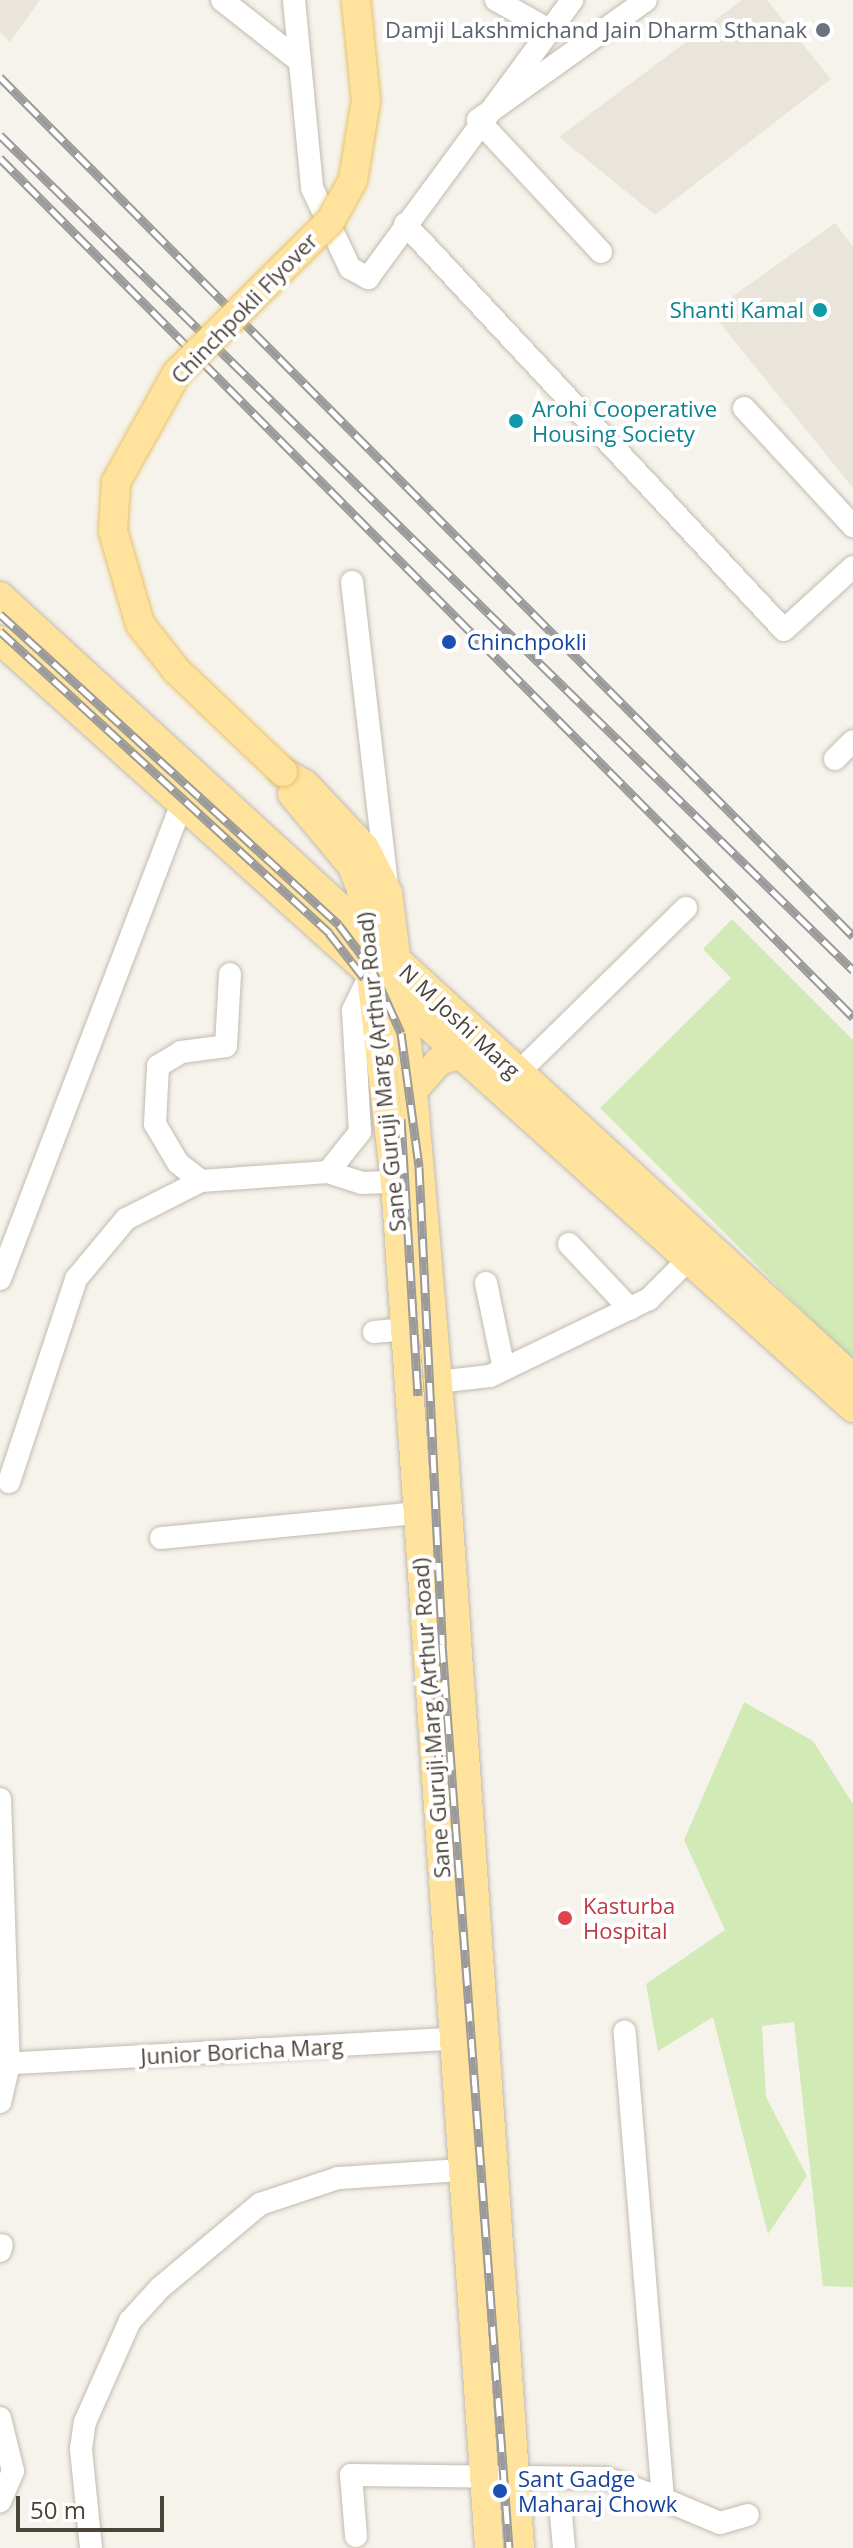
<!DOCTYPE html>
<style>
body{margin:0}
#map{position:relative;width:853px;height:2548px;overflow:hidden;background:#f6f3ec;font-family:"Open Sans",sans-serif}
div>[style]{position:absolute}
[style*='--x']{left:calc(var(--x)*1px);top:calc(var(--y)*1px);width:calc(var(--w)*1px);rotate:calc(var(--a)*1deg)}
.residential>*{inset:0;background:#eae5da}
.green>*{inset:0;background:#d2eab5}
.roads{filter:drop-shadow(0 0 2px #c2bbae) drop-shadow(0 0 2px #c2bbae)}
.minor>*{height:22px;margin:-11px;padding:0 11px;transform-origin:11px;border-radius:11px;background:#fff}
.major>*{height:28px;margin:-14px;padding:0 14px;transform-origin:14px;border-radius:14px;background:#ffe39c}
.rail>*{height:9px;margin-top:-4.5px;transform-origin:0;background:repeating-linear-gradient(90deg,#fff 0 18px,#9a9a9a 0 36px);box-sizing:border-box;border-block:2px solid #9a9a9a}
.bridges{filter:drop-shadow(0 0 2px #e6c16a) drop-shadow(0 0 2px #e6c16a)}
.major-bridge>*{height:28px;margin:-14px;padding:0 14px;transform-origin:14px;border-radius:14px;background:#ffe39c}
.dots>*{width:22px;height:22px;translate:-50% -50%;box-sizing:border-box;border:4px solid #fff;border-radius:50%}
span{translate:-50% -50%;white-space:nowrap;text-align:center;line-height:1.15;-webkit-text-stroke:8px #fff;paint-order:stroke}
.worship-label{font-size:22px;color:#5b616d}
.right{translate:-100% -50%;text-align:right}
.street-label{font-size:22px;color:#4b4439}
.culture-label{font-size:22px;color:#0d838f}
.left{translate:0 -50%;text-align:left}
.transit-label{font-size:22px;color:#164399}
.health-label{font-size:22px;color:#be3a42}
.scale{position:absolute;left:16px;top:2496px;width:148px;height:36px;box-sizing:border-box;border:4px solid #4b4439;border-top:0;padding-left:10px;font-size:24px;line-height:28px;white-space:nowrap;color:#4b4439;-webkit-text-stroke:6px #fff;paint-order:stroke}
</style>
<div id="map">
<div class="residential">
<div style="clip-path:polygon(0 0,40px 0,10px 42px,0 32px)"></div>
<div style="clip-path:polygon(742px 0,767px 0,831px 79px,655px 215px,559px 137px)"></div>
<div style="clip-path:polygon(835px 223px,853px 247px,853px 488px,711px 312px)"></div>
</div>
<div class="green">
<div style="clip-path:polygon(732px 919px,853px 1040px,853px 1361px,600px 1108px,731px 978px,703px 949px)"></div>
<div style="clip-path:polygon(744px 1702px,813px 1741px,853px 1804px,853px 2287px,823px 2286px,794px 2022px,762px 2026px,766px 2097px,807px 2176px,768px 2234px,713px 2017px,658px 2051px,646px 1984px,725px 1930px,684px 1840px)"></div>
</div>
<div class="roads">
<div class="minor">
<div style="--x:222;--y:0;--w:95;--a:38.2"></div>
<div style="--x:294;--y:0;--w:189;--a:84.5"></div>
<div style="--x:312;--y:188;--w:89;--a:64.6"></div>
<div style="--x:350;--y:268;--w:21;--a:29"></div>
<div style="--x:368;--y:278;--w:345;--a:-53.7"></div>
<div style="--x:496;--y:0;--w:61;--a:29.5"></div>
<div style="--x:405;--y:224;--w:555;--a:46.97"></div>
<div style="--x:784;--y:630;--w:93;--a:-42.4"></div>
<div style="--x:601;--y:252;--w:180;--a:-133"></div>
<div style="--x:478;--y:120;--w:206;--a:-35.5"></div>
<div style="--x:744;--y:408;--w:161;--a:47.3"></div>
<div style="--x:352;--y:582;--w:303;--a:83.4"></div>
<div style="--x:835;--y:759;--w:25;--a:-45"></div>
<div style="--x:517;--y:1074;--w:237;--a:-44.5"></div>
<div style="--x:328;--y:1172;--w:51;--a:-51.3"></div>
<div style="--x:360;--y:1132;--w:122;--a:-93.3"></div>
<div style="--x:353;--y:1010;--w:32;--a:-64"></div>
<div style="--x:201;--y:1181;--w:29;--a:-142"></div>
<div style="--x:178;--y:1163;--w:45;--a:-120.5"></div>
<div style="--x:155;--y:1124;--w:58;--a:-87"></div>
<div style="--x:158;--y:1066;--w:27;--a:-31"></div>
<div style="--x:181;--y:1052;--w:45;--a:-7.6"></div>
<div style="--x:226;--y:1046;--w:72;--a:-86.8"></div>
<div style="--x:569;--y:1244;--w:89;--a:46.8"></div>
<div style="--x:0;--y:1279;--w:537;--a:-69.07"></div>
<div style="--x:486;--y:1283;--w:88;--a:78.2"></div>
<div style="--x:374;--y:1332;--w:45;--a:-5.1"></div>
<div style="--x:437;--y:1382;--w:53;--a:-6.5"></div>
<div style="--x:490;--y:1376;--w:177;--a:-25.8"></div>
<div style="--x:649;--y:1299;--w:72;--a:-45"></div>
<div style="--x:9;--y:1482;--w:214;--a:-71.7"></div>
<div style="--x:76;--y:1279;--w:78;--a:-50.2"></div>
<div style="--x:126;--y:1219;--w:84;--a:-26.9"></div>
<div style="--x:201;--y:1181;--w:127;--a:-4.1"></div>
<div style="--x:328;--y:1172;--w:35;--a:18"></div>
<div style="--x:361;--y:1183;--w:34;--a:-2"></div>
<div style="--x:161;--y:1538;--w:257;--a:-5.6"></div>
<div style="--x:0;--y:1799;--w:265;--a:88.1"></div>
<div style="--x:9;--y:2064;--w:39;--a:103"></div>
<div style="--x:0;--y:2064;--w:486;--a:-3.2"></div>
<div style="--x:0;--y:2251;--w:6;--a:-72"></div>
<div style="--x:0;--y:2418;--w:55;--a:76.2"></div>
<div style="--x:13;--y:2471;--w:33;--a:113"></div>
<div style="--x:663;--y:2499;--w:62;--a:22.8"></div>
<div style="--x:720;--y:2523;--w:29;--a:-16"></div>
<div style="--x:561;--y:2514;--w:34;--a:85"></div>
<div style="--x:356;--y:2536;--w:61;--a:-94.7"></div>
<div style="--x:351;--y:2475;--w:255;--a:0.7"></div>
<div style="--x:606;--y:2478;--w:61;--a:20.2"></div>
<div style="--x:663;--y:2499;--w:469;--a:-94.7"></div>
<div style="--x:91;--y:2548;--w:100;--a:-95.8"></div>
<div style="--x:81;--y:2449;--w:27;--a:-82"></div>
<div style="--x:85;--y:2422;--w:111;--a:-66"></div>
<div style="--x:130;--y:2321;--w:45;--a:-47.7"></div>
<div style="--x:160;--y:2288;--w:131;--a:-40"></div>
<div style="--x:260;--y:2204;--w:82;--a:-18.4"></div>
<div style="--x:338;--y:2178;--w:124;--a:-3.7"></div>
</div>
<div class="major">
<div style="--x:0;--y:596;--w:1157;--a:42.51"></div>
<div style="--x:0;--y:640;--w:1148;--a:42"></div>
<div style="--x:283;--y:772;--w:25;--a:29"></div>
<div style="--x:305;--y:784;--w:88;--a:46.8"></div>
<div style="--x:365;--y:848;--w:51;--a:62.9"></div>
<div style="--x:388;--y:893;--w:200;--a:82.8"></div>
<div style="--x:413;--y:1091;--w:377;--a:85.1"></div>
<div style="--x:445;--y:1467;--w:1084;--a:86.03"></div>
<div style="--x:292;--y:794;--w:94;--a:50.2"></div>
<div style="--x:352;--y:866;--w:25;--a:69"></div>
<div style="--x:361;--y:889;--w:295;--a:83.4"></div>
<div style="--x:395;--y:1182;--w:1369;--a:86.06"></div>
<div style="--x:413;--y:1091;--w:40;--a:-49"></div>
<div style="--x:439;--y:1061;--w:37;--a:-17"></div>
</div>
</div>
<div class="rail">
<div style="--x:0;--y:77;--w:1211;--a:45.2"></div>
<div style="--x:0;--y:135;--w:1194;--a:44.39"></div>
<div style="--x:0;--y:158;--w:1211;--a:45.2"></div>
<div style="--x:0;--y:614;--w:460;--a:42.5"></div>
<div style="--x:339;--y:925;--w:55;--a:53.1"></div>
<div style="--x:372;--y:969;--w:70;--a:65.6"></div>
<div style="--x:401;--y:1033;--w:135;--a:82.3"></div>
<div style="--x:419;--y:1167;--w:478;--a:87.2"></div>
<div style="--x:442;--y:1644;--w:906;--a:85.76"></div>
<div style="--x:0;--y:631;--w:447;--a:42.5"></div>
<div style="--x:329;--y:933;--w:57;--a:52.1"></div>
<div style="--x:401;--y:1119;--w:277;--a:86.5"></div>
<div style="--x:433;--y:1670;--w:124;--a:86.3"></div>
</div>
<div class="bridges">
<div class="major-bridge">
<div style="--x:283;--y:772;--w:148;--a:-136.4"></div>
<div style="--x:176;--y:670;--w:58;--a:-128"></div>
<div style="--x:140;--y:624;--w:97;--a:-106.2"></div>
<div style="--x:113;--y:531;--w:49;--a:-86.5"></div>
<div style="--x:116;--y:482;--w:125;--a:-60.8"></div>
<div style="--x:177;--y:373;--w:217;--a:-44.8"></div>
<div style="--x:331;--y:220;--w:46;--a:-61.2"></div>
<div style="--x:353;--y:180;--w:80;--a:-80.7"></div>
<div style="--x:366;--y:101;--w:101;--a:-95.7"></div>
</div>
</div>
<div class="dots">
<div style="left:823px;top:30px;background:#6b7280"></div>
<div style="left:820px;top:310px;background:#0f9aa8"></div>
<div style="left:516px;top:421px;background:#0f9aa8"></div>
<div style="left:449px;top:642px;background:#1a4fb4"></div>
<div style="left:565px;top:1918px;background:#e0444e"></div>
<div style="left:500px;top:2491px;background:#1a4fb4"></div>
</div>
<div class="worship-label">
<span class="right" style="left:807px;top:30px">Damji Lakshmichand Jain Dharm Sthanak</span>
</div>
<div class="street-label">
<span style="left:244px;top:308px;rotate:-46deg">Chinchpokli Flyover</span>
<span style="left:460px;top:1021px;rotate:43deg">N M Joshi Marg</span>
<span style="left:381px;top:1072px;rotate:-96deg">Sane Guruji Marg (Arthur Road)</span>
<span style="left:431px;top:1718px;rotate:-94deg">Sane Guruji Marg (Arthur Road)</span>
<span style="left:242px;top:2051px;rotate:-3deg">Junior Boricha Marg</span>
</div>
<div class="culture-label">
<span class="right" style="left:804px;top:310px">Shanti Kamal</span>
<span class="left" style="left:532px;top:421px">Arohi Cooperative<br>Housing Society</span>
</div>
<div class="transit-label">
<span class="left" style="left:467px;top:642px">Chinchpokli</span>
<span class="left" style="left:518px;top:2491px">Sant Gadge<br>Maharaj Chowk</span>
</div>
<div class="health-label">
<span class="left" style="left:583px;top:1918px">Kasturba<br>Hospital</span>
</div>
<div class="scale">50 m</div>
</div>
